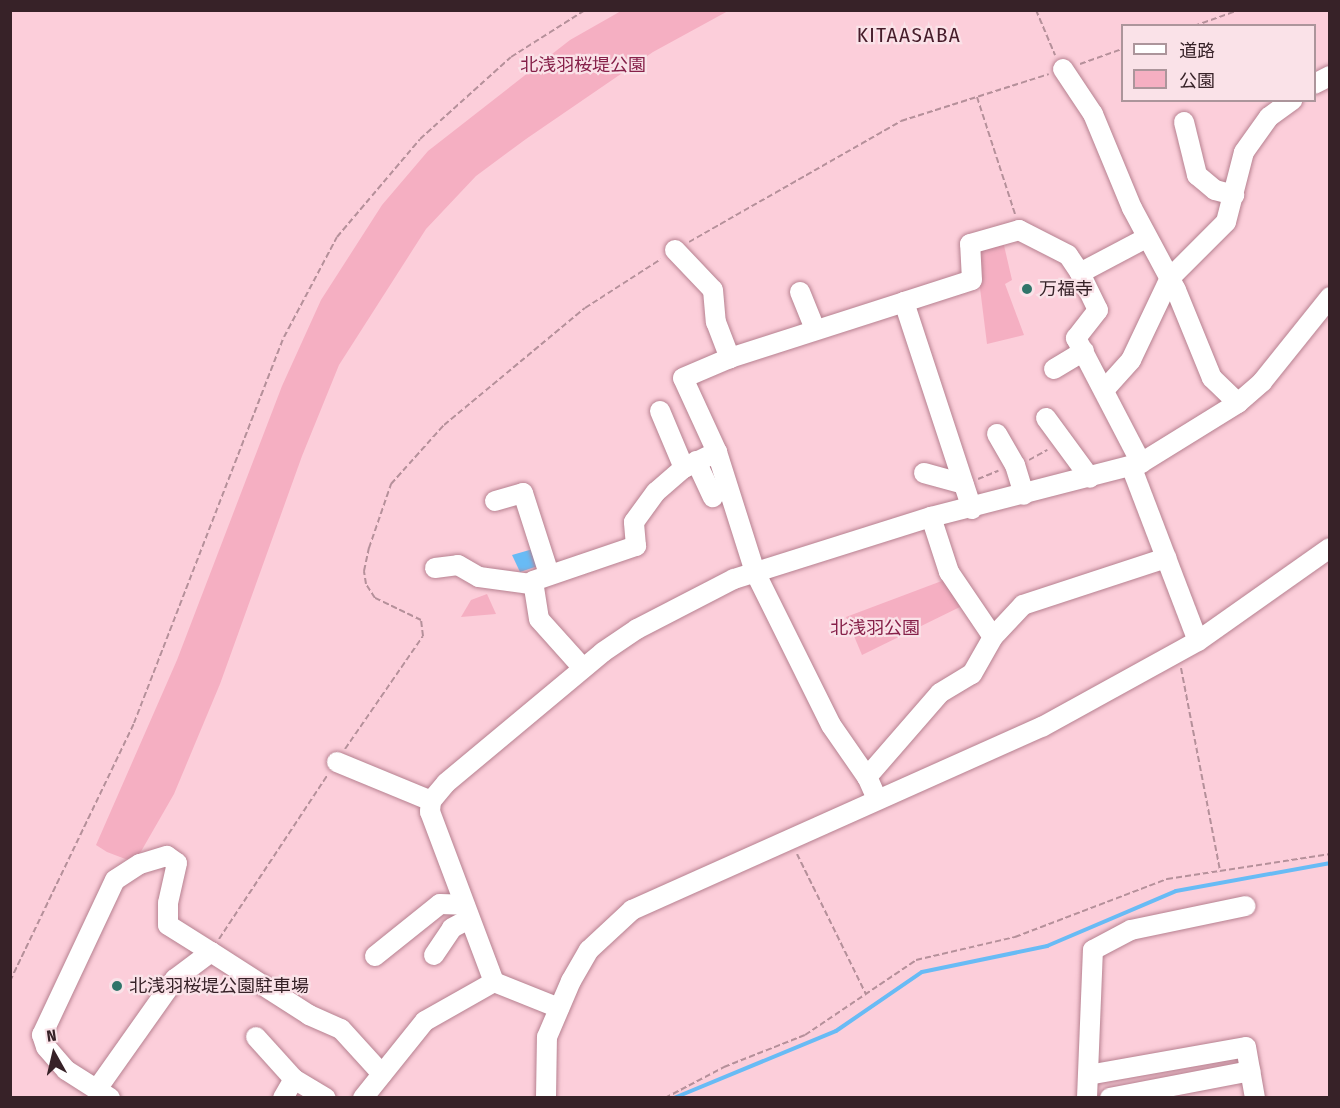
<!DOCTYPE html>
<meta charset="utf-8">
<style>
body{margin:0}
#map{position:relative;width:1340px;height:1108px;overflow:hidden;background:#fcceda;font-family:"Fira Sans Condensed","Noto Sans JP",sans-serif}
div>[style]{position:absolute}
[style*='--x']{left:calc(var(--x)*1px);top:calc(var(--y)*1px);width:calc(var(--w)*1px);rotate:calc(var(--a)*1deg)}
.green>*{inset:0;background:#f5afc2}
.water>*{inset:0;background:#68bbf5}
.stream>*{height:4px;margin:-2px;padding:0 2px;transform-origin:2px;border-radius:2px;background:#68bbf5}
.path>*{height:2px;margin-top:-1px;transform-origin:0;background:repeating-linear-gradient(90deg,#b5909a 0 6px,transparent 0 9px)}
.roads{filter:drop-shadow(0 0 2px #b68190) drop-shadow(0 0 2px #b68190)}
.minor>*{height:20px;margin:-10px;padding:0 10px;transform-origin:10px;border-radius:10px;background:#fff}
.dots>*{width:16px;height:16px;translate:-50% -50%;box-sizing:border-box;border:3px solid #fae2e8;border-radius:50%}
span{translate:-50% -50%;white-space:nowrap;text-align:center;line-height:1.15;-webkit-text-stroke:4.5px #fae2e8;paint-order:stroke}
.park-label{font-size:18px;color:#862049}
.poi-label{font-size:18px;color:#372228}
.left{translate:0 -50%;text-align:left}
.quarter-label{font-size:21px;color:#461c2a;letter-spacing:1.5px}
.frame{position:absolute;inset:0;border:12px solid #372228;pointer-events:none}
.legend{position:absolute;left:1121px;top:24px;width:195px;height:78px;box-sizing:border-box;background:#fae2e8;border:2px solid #ac959b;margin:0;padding:8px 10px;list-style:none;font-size:18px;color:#372228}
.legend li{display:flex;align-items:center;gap:12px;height:30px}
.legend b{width:30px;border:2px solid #ac959b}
.north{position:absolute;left:24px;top:1024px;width:60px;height:60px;-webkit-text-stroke:4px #fae2e8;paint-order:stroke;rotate:352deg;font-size:16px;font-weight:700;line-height:24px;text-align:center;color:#372228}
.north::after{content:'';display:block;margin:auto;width:21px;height:27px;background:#372228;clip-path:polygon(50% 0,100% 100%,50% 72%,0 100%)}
</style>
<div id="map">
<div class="green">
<div style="clip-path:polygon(621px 11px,728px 11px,653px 52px,526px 139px,476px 176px,426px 229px,339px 365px,302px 456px,220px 684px,174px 794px,139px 855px,128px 860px,107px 852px,96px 845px,177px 660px,282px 386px,321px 300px,382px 205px,428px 151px,570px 40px)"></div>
<div style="clip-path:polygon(1003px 241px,1012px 280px,1005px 284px,1024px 335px,987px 344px,975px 248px)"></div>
<div style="clip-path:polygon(947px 579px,964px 605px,862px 655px,846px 617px)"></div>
<div style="clip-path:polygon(487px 594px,496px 614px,461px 617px,471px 600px)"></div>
</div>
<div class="water">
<div style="clip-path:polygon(533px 549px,538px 566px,520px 572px,512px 555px)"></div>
</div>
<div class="stream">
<div style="--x:674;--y:1098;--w:175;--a:-22.5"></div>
<div style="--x:836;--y:1031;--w:104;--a:-34.5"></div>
<div style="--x:922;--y:972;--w:128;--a:-11.7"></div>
<div style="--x:1047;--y:946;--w:140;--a:-23.1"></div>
<div style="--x:1176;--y:891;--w:157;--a:-10.3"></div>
</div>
<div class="path">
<div style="--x:1036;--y:10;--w:49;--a:67.1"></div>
<div style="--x:1194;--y:26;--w:48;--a:-19.6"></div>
<div style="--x:1080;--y:64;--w:45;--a:-19.7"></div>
<div style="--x:977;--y:97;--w:123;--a:72"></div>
<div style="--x:689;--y:242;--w:244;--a:-29.7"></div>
<div style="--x:901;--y:121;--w:155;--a:-17.6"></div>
<div style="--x:1029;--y:460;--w:21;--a:-29"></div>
<div style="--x:978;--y:479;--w:22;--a:-22"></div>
<div style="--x:1181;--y:668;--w:207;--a:79.1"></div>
<div style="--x:345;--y:749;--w:137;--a:-55.4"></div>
<div style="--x:423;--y:636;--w:16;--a:-97"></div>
<div style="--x:421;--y:620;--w:51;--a:-154.4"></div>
<div style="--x:375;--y:598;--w:17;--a:-123"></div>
<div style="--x:366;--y:584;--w:13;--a:-99"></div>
<div style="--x:364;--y:571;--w:24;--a:-78"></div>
<div style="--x:369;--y:548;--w:68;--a:-71"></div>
<div style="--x:391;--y:484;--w:79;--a:-48.1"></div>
<div style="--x:444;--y:425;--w:183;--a:-39.7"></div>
<div style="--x:585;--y:308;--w:90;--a:-32.8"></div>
<div style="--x:797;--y:854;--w:156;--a:63.8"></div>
<div style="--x:219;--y:939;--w:196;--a:-56.5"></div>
<div style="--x:10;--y:981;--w:286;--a:-64.3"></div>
<div style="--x:134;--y:723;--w:414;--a:-68.8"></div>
<div style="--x:284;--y:337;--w:113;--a:-62.1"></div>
<div style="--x:337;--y:237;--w:128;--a:-49.7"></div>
<div style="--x:420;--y:139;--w:122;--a:-42"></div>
<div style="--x:511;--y:57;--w:88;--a:-32.4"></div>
<div style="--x:665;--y:1098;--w:67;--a:-27.7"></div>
<div style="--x:724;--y:1067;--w:87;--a:-21.6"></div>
<div style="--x:805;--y:1035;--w:134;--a:-34"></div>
<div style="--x:916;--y:960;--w:102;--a:-13.1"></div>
<div style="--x:1015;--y:937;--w:163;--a:-20.9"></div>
<div style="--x:1167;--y:879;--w:165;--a:-8.7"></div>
</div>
<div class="roads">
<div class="minor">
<div style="--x:1063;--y:69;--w:54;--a:56.3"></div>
<div style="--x:1093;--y:114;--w:102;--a:67.5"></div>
<div style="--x:1132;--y:208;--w:93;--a:61.8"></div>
<div style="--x:1176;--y:290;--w:95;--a:67.8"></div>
<div style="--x:1212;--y:378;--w:36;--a:44"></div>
<div style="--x:1314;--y:84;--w:18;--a:-27"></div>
<div style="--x:1184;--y:122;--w:55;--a:76.2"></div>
<div style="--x:1197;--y:175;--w:23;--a:40"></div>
<div style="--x:1215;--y:190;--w:20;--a:15"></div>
<div style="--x:675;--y:250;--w:55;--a:46.5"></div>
<div style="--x:713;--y:290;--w:32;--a:85"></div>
<div style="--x:716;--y:322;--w:39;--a:69"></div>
<div style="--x:1080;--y:273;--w:75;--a:-27.9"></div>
<div style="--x:800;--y:292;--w:40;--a:68"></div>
<div style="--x:1054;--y:369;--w:35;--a:-31"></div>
<div style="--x:1105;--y:389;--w:39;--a:-48"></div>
<div style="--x:1131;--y:360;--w:91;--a:-64.6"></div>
<div style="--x:1170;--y:278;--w:79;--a:-45"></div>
<div style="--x:1226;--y:222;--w:72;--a:-75.6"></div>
<div style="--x:1244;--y:152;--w:43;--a:-54.5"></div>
<div style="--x:1269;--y:117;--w:29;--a:-36"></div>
<div style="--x:660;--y:411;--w:62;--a:67.2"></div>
<div style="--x:1046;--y:418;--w:74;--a:53.7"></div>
<div style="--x:997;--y:434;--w:36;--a:60"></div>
<div style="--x:1015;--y:465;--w:31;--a:73"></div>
<div style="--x:696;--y:461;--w:40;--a:65"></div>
<div style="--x:1131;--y:466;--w:187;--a:69.1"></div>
<div style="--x:924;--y:473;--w:41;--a:15.4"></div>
<div style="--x:495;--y:501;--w:29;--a:-16"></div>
<div style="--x:523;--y:493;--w:85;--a:72.2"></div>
<div style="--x:972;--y:509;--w:218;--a:-108.2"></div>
<div style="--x:904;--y:302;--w:71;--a:-17.9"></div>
<div style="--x:972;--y:280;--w:36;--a:-93"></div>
<div style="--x:970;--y:244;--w:51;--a:-15.9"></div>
<div style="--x:1019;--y:230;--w:55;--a:27"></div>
<div style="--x:1068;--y:255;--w:22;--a:56"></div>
<div style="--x:1080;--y:273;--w:41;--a:64.1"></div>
<div style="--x:1098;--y:310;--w:36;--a:128"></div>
<div style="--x:1076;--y:338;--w:141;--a:62.5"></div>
<div style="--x:931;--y:517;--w:58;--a:71.9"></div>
<div style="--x:949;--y:572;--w:78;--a:55.9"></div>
<div style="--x:435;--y:568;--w:23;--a:-7"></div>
<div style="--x:458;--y:565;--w:24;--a:30"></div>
<div style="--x:479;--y:577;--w:52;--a:7.7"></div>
<div style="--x:582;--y:667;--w:64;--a:-131.9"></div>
<div style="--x:539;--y:619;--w:38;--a:-99"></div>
<div style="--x:533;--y:581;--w:109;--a:-18.8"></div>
<div style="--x:636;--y:546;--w:24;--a:-95"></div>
<div style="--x:634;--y:522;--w:37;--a:-54"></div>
<div style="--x:656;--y:492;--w:37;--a:-41"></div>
<div style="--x:684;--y:468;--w:37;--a:-26"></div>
<div style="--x:337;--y:762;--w:102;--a:22.5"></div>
<div style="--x:867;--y:777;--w:111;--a:-49"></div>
<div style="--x:940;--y:693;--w:37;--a:-31"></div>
<div style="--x:972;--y:674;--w:43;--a:-60.4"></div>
<div style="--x:993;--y:637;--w:44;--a:-46.8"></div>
<div style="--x:1023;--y:605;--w:151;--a:-18.2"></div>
<div style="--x:877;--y:799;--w:24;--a:-114"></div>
<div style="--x:867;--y:777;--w:63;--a:-124.7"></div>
<div style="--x:831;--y:725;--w:171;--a:-116.4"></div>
<div style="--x:755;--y:572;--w:126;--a:-107.6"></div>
<div style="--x:717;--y:452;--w:81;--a:-114.7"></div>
<div style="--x:683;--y:378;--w:51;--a:-23.1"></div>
<div style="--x:730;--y:358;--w:183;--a:-17.8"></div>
<div style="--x:434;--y:955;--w:32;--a:-56"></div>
<div style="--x:452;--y:928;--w:19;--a:-28"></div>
<div style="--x:375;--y:956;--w:83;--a:-38.7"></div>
<div style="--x:440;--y:904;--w:23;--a:2"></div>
<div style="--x:559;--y:1008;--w:70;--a:-158.2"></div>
<div style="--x:494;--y:982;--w:182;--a:-110.6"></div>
<div style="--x:430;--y:812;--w:11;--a:-85"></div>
<div style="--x:431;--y:801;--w:23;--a:-50"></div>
<div style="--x:446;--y:783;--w:204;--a:-39.8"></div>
<div style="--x:603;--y:652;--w:41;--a:-34.1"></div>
<div style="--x:637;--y:629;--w:109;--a:-27.3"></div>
<div style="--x:734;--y:579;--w:207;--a:-17.5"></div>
<div style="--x:931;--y:517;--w:217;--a:-14.4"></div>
<div style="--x:1141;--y:463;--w:114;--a:-31.7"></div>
<div style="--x:1238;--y:403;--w:32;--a:-41"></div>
<div style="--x:1262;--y:382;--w:109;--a:-51.3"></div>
<div style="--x:256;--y:1037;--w:57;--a:47.9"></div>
<div style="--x:1088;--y:1075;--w:160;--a:-10"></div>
<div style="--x:1246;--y:1047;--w:52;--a:80"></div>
<div style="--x:97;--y:1089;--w:135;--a:-54.7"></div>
<div style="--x:175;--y:979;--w:45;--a:-36.9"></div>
<div style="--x:211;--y:952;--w:117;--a:32.7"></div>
<div style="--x:309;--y:1015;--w:35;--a:24"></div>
<div style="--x:341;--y:1029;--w:61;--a:47.7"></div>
<div style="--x:110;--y:1098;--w:52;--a:-147.5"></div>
<div style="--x:66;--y:1070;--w:30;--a:-131"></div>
<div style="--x:46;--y:1047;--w:13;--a:-108"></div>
<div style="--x:42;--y:1035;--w:171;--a:-64.8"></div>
<div style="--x:115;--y:880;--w:30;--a:-33"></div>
<div style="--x:140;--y:864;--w:28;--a:-17"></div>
<div style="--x:167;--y:856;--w:12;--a:35"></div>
<div style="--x:177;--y:863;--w:41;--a:102.7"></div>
<div style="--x:168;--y:903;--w:22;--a:90"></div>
<div style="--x:168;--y:925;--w:51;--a:32.1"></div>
<div style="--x:283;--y:1098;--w:22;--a:-60"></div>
<div style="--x:294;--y:1079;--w:37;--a:31"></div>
<div style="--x:363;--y:1098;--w:99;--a:-51.2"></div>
<div style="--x:425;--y:1021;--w:79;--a:-29.5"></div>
<div style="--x:546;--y:1098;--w:61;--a:-89.1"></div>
<div style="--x:547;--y:1037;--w:61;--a:-66.8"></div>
<div style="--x:571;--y:981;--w:36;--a:-60"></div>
<div style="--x:589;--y:950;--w:59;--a:-42.9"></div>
<div style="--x:632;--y:910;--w:449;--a:-24.1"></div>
<div style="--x:1042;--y:727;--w:178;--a:-28.9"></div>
<div style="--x:1198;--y:641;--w:161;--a:-35.2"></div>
<div style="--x:1087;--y:1098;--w:148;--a:-87.7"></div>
<div style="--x:1093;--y:950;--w:43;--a:-27.8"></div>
<div style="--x:1131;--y:930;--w:117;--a:-11.8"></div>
<div style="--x:1110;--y:1098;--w:143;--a:-10.9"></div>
</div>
</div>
<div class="dots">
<div style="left:1027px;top:289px;background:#30756a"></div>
<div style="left:117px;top:986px;background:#30756a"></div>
</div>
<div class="park-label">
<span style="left:583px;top:65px">北浅羽桜堤公園</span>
<span style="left:875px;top:628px">北浅羽公園</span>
</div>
<div class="poi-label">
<span class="left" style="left:1039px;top:289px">万福寺</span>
<span class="left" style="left:129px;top:986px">北浅羽桜堤公園駐車場</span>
</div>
<div class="quarter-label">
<span style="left:909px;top:35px">KITAASABA</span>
</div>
<div class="frame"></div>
<ul class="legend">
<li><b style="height:8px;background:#fff"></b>道路</li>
<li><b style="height:16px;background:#f5afc2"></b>公園</li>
</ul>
<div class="north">N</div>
</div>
